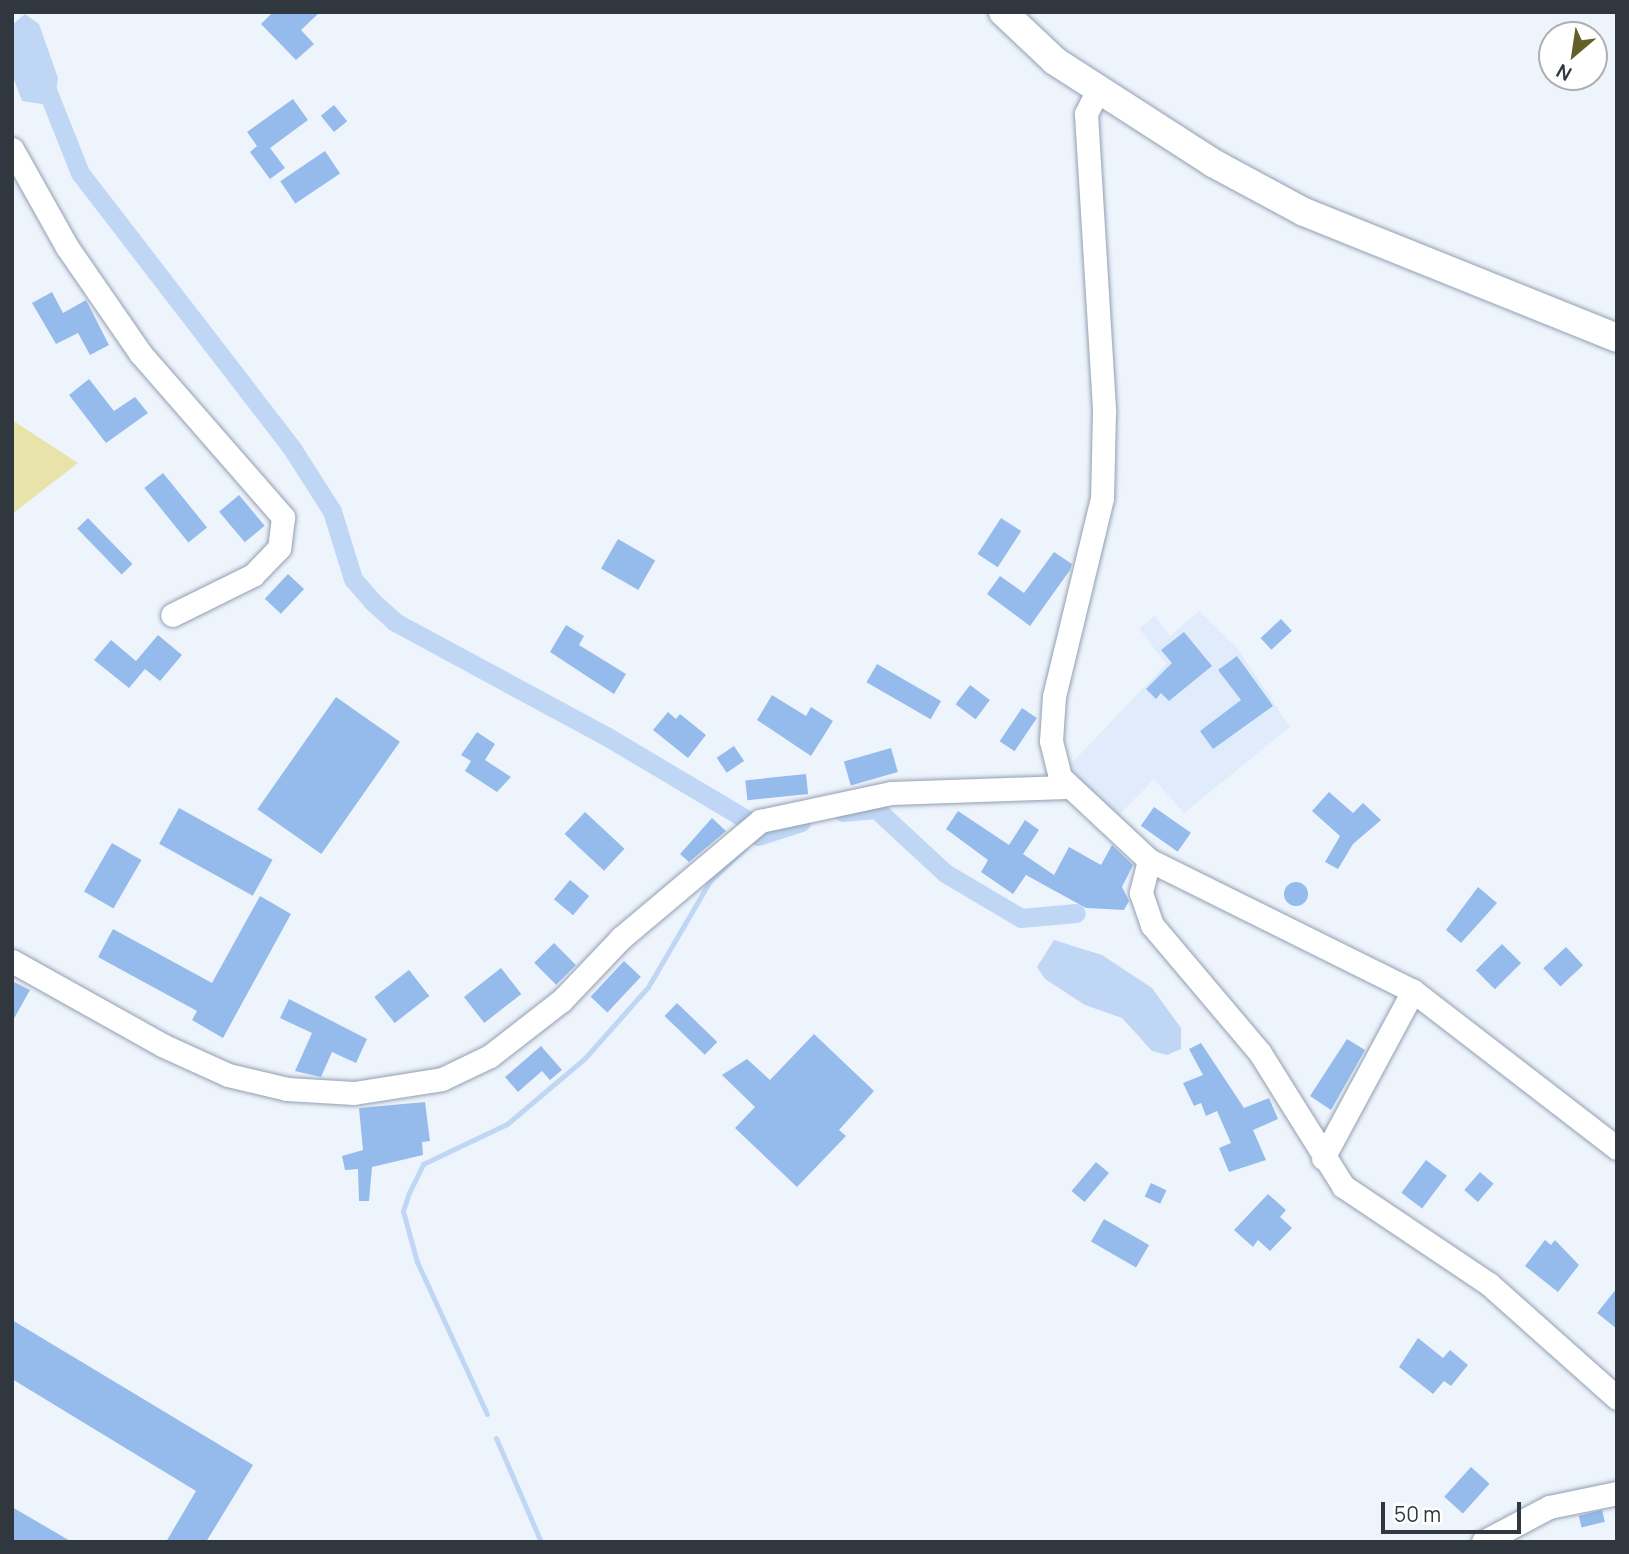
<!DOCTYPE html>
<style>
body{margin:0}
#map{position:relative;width:1629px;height:1554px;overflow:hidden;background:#eef4fc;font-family:Manrope,sans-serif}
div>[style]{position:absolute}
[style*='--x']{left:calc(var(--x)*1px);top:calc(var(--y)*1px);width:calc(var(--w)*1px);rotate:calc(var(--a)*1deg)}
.built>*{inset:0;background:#e0ecfb}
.green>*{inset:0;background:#e8e4a9}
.water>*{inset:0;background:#bfd7f5}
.stream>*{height:5px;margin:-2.5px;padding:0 2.5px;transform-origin:2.5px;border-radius:2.5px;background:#bfd7f5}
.canal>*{height:19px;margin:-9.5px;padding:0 9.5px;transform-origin:9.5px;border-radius:9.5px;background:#bfd7f5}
.building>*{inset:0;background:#94bbec;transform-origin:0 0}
.round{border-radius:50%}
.roads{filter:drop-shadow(0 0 2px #92a0b2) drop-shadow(0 0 2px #92a0b2)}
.minor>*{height:23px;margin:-11.5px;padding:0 11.5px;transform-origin:11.5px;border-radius:11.5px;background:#fff}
.major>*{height:28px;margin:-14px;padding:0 14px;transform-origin:14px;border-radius:14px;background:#fff}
span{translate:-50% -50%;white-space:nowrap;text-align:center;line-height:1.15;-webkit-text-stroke:5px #fff;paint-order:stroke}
.frame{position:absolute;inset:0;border:14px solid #31373f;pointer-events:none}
.north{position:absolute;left:1538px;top:21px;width:70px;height:70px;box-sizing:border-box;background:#fff;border:2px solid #adafb2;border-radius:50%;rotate:209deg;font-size:19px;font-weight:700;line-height:28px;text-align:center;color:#31373f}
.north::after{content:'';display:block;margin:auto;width:24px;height:32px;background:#635f2b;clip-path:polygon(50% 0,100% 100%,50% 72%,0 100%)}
.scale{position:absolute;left:1381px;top:1502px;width:140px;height:32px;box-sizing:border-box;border:4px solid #31373f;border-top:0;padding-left:9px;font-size:21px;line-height:24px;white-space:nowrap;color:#31373f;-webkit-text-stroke:5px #fff;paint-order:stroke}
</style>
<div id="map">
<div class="built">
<div style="clip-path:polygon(1199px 611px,1237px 648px,1290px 727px,1184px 813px,1154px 779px,1114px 820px,1068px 767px,1166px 664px,1139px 628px,1155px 616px,1170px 636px)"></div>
</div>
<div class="green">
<div style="clip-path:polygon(12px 420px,78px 463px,12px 514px)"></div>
</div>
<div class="water">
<div style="clip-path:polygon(25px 14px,39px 24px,58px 78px,55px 99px,42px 104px,22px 101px,12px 74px,12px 25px)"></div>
<div style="clip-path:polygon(1054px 940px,1102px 955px,1152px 988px,1181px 1028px,1181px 1049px,1167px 1055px,1152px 1051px,1122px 1018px,1085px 1005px,1045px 979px,1037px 967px)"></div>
</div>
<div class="stream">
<div style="--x:487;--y:1414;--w:167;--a:-114.7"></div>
<div style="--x:417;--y:1262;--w:53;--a:-105.4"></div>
<div style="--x:403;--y:1211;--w:19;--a:-72"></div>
<div style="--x:409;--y:1193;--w:32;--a:-64"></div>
<div style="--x:423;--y:1164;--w:93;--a:-25.5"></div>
<div style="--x:507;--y:1124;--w:102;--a:-40.2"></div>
<div style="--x:585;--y:1058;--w:95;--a:-48.4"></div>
<div style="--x:648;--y:987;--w:123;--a:-59.7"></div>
<div style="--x:710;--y:881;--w:50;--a:-43.4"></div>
<div style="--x:496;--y:1438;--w:113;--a:66.6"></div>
</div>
<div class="canal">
<div style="--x:47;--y:90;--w:89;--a:68.3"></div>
<div style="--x:80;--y:173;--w:349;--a:52.4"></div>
<div style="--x:293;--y:450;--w:72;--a:57.4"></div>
<div style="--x:332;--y:511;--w:71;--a:72.8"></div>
<div style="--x:353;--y:579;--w:30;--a:49"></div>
<div style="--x:373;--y:602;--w:30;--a:42"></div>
<div style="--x:395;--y:622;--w:240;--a:28.4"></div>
<div style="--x:606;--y:736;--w:163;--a:30.7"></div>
<div style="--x:843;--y:812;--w:33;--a:-5"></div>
<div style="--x:876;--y:809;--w:94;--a:42.8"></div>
<div style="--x:945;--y:873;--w:88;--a:30.6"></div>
<div style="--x:1021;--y:918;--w:55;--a:-5.2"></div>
<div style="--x:758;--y:836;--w:45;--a:-18"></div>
</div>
<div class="building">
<div style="clip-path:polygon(273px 12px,320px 12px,301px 30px,314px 44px,296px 60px,261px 24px)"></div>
<div style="clip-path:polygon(293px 99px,308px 120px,270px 148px,285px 168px,270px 179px,250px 152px,257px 146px,247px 132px)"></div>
<div style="left:334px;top:105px;width:21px;height:17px;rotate:51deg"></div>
<div style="left:325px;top:151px;width:27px;height:54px;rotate:56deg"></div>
<div style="clip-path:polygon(52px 292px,63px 313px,86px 300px,109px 345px,90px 355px,78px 333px,56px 344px,32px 303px)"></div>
<div style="clip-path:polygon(89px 379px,114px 411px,135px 397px,148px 413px,106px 443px,69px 395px)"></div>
<div style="left:163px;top:473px;width:70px;height:24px;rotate:51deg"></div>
<div style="left:239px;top:495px;width:40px;height:26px;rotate:50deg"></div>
<div style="left:88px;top:518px;width:64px;height:15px;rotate:46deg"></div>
<div style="left:1001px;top:518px;width:24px;height:43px;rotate:33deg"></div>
<div style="left:618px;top:539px;width:43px;height:34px;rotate:30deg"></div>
<div style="clip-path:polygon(1054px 552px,1072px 564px,1070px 570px,1030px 626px,987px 594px,1000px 576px,1024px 593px)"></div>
<div style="left:288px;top:574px;width:22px;height:34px;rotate:43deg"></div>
<div style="left:1281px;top:619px;width:16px;height:28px;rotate:47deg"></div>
<div style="clip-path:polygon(566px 625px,584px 636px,579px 645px,626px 674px,614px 694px,550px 652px)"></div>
<div style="clip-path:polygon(1184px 632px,1212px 666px,1169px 701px,1161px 693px,1156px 699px,1146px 689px,1172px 663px,1161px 650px)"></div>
<div style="clip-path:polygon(158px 635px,182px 655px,160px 681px,145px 669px,129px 688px,94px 660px,111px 640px,136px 661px)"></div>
<div style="clip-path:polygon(1237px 656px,1273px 706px,1213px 749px,1200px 731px,1241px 700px,1218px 670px)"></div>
<div style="left:877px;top:664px;width:74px;height:21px;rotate:30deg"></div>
<div style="left:970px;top:685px;width:25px;height:24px;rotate:37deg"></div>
<div style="clip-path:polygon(772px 695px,806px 716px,811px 707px,833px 721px,811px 756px,757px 720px)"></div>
<div style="left:336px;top:697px;width:78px;height:137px;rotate:35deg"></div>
<div style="left:1022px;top:708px;width:18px;height:40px;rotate:34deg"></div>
<div style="clip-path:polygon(668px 712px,676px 719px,680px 714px,706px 735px,688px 758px,653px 730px)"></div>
<div style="clip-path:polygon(477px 732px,495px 744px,485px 760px,511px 777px,497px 792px,465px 771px,471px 761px,461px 755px)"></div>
<div style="left:734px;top:746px;width:18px;height:21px;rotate:56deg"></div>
<div style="left:891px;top:748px;width:25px;height:49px;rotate:74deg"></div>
<div style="left:806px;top:774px;width:20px;height:61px;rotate:84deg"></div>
<div style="clip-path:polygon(1329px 792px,1353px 813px,1363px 803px,1381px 820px,1353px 844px,1338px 869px,1325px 862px,1340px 836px,1312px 811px)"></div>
<div style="left:1154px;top:807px;width:45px;height:23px;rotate:35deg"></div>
<div style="left:179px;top:808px;width:107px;height:41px;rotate:29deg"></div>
<div style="clip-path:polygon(958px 811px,1009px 845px,1025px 820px,1039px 830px,1023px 854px,1054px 875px,1069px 847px,1101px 865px,1112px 845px,1133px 865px,1122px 887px,1129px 901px,1124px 910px,1086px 908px,1026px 875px,1013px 894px,981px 872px,988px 860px,946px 829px)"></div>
<div style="left:585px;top:812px;width:54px;height:30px;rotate:43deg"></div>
<div style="clip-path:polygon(712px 818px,726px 831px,689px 862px,680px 854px)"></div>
<div style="left:112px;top:843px;width:34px;height:56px;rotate:30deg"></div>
<div style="left:570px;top:880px;width:25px;height:25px;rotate:40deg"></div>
<div class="round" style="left:1284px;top:882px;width:24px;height:24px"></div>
<div style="clip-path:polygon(1478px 887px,1497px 903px,1461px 943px,1446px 930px)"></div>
<div style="clip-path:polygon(260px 896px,291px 914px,223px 1038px,192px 1020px,197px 1011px,98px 957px,113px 929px,212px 983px)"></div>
<div style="left:554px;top:943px;width:31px;height:28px;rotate:45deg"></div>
<div style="left:1502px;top:944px;width:27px;height:37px;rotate:45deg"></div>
<div style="left:1566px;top:947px;width:25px;height:31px;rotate:47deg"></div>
<div style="left:624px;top:961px;width:23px;height:49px;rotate:43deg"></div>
<div style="left:501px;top:968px;width:33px;height:47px;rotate:52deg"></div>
<div style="left:409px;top:970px;width:33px;height:44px;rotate:52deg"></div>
<div style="clip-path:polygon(12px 981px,30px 990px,12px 1022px)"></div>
<div style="clip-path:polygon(289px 999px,367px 1039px,356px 1063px,332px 1052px,321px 1077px,295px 1071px,312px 1033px,280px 1018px)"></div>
<div style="left:677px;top:1003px;width:56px;height:18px;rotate:44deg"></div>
<div style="clip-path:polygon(814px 1034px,874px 1091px,839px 1130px,846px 1136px,797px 1187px,735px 1128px,755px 1107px,722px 1075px,747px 1059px,770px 1080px)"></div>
<div style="clip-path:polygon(1347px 1039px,1365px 1050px,1331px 1110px,1310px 1096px)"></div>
<div style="clip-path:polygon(1201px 1043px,1244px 1108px,1269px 1098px,1278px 1119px,1253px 1130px,1266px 1160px,1229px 1172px,1219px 1148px,1231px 1143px,1217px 1111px,1206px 1116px,1201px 1103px,1194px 1106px,1183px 1083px,1203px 1075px,1189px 1049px)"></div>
<div style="clip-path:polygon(541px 1046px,562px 1070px,550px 1080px,542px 1071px,518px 1092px,505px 1077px)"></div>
<div style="clip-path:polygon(425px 1102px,430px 1141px,422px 1142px,423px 1155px,372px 1167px,369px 1201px,359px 1201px,358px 1169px,345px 1170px,342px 1156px,363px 1150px,359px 1108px)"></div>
<div style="left:1426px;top:1160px;width:26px;height:41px;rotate:37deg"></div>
<div style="left:1096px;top:1162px;width:17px;height:38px;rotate:40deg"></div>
<div style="left:1480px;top:1172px;width:18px;height:24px;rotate:41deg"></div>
<div style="left:1151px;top:1183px;width:17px;height:15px;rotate:25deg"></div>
<div style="clip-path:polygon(1268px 1194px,1286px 1210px,1280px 1217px,1292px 1228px,1270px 1251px,1258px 1240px,1253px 1247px,1234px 1230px)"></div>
<div style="left:1104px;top:1219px;width:52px;height:26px;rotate:30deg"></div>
<div style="clip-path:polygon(1545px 1240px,1551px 1245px,1555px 1240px,1579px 1265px,1558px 1292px,1525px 1266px)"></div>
<div style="clip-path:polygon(1617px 1288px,1617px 1329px,1597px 1313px)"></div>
<div style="clip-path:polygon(12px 1320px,253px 1465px,206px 1542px,166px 1542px,196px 1491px,12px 1379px)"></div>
<div style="clip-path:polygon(1418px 1338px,1443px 1358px,1450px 1350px,1468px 1365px,1451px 1386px,1444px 1381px,1433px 1394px,1399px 1367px)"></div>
<div style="left:1471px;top:1467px;width:25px;height:40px;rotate:42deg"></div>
<div style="clip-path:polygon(12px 1507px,72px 1542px,12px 1542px)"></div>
<div style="left:1602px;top:1510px;width:12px;height:24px;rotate:76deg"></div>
</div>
<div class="roads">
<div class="minor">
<div style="--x:1099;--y:88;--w:29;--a:117"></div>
<div style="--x:1086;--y:114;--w:299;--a:86.5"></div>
<div style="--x:1104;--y:412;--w:86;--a:91.3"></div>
<div style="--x:1102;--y:498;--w:204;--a:103.6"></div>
<div style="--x:1054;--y:696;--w:45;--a:93.8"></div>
<div style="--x:1051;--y:741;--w:37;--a:76"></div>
<div style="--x:1060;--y:777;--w:122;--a:43"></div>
<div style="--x:1149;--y:860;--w:295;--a:26.4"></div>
<div style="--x:1413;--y:991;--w:257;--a:37.6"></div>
<div style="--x:12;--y:149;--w:112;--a:60.7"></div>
<div style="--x:67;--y:247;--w:129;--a:55.4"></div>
<div style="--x:140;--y:353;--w:218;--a:48.9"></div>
<div style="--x:283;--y:517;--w:31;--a:97"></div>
<div style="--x:279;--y:548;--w:37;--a:134"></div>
<div style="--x:253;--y:575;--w:90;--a:153.7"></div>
<div style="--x:1149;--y:860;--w:34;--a:104"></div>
<div style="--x:1141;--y:893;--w:34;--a:71"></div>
<div style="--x:1152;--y:925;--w:167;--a:49.8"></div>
<div style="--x:1260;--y:1053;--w:157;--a:58"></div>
<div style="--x:1343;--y:1186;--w:176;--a:33.9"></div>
<div style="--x:1489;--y:1284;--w:171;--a:41.7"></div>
<div style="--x:12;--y:961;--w:172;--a:29.2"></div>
<div style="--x:162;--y:1045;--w:72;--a:24.4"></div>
<div style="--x:228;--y:1075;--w:61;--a:13.3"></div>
<div style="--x:287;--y:1089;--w:67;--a:3.4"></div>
<div style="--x:354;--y:1093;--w:89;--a:-9"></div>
<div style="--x:442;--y:1079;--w:53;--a:-25.6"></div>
<div style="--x:490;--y:1056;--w:91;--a:-37.9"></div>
<div style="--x:562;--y:1000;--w:86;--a:-46.4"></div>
<div style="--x:621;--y:938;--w:182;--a:-40.1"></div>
<div style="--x:760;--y:821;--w:134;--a:-12.1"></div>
<div style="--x:891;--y:793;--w:175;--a:-2"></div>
<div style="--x:1323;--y:1158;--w:190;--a:-61.7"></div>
<div style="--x:1483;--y:1542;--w:75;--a:-27.9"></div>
<div style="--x:1549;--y:1507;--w:69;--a:-11.6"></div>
</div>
<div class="major">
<div style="--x:1003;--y:12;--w:71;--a:43.3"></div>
<div style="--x:1055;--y:61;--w:188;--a:32.8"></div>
<div style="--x:1213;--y:163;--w:103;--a:28.3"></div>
<div style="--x:1304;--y:212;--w:337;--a:21.9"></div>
</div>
</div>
<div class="frame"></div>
<div class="north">N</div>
<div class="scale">50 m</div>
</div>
